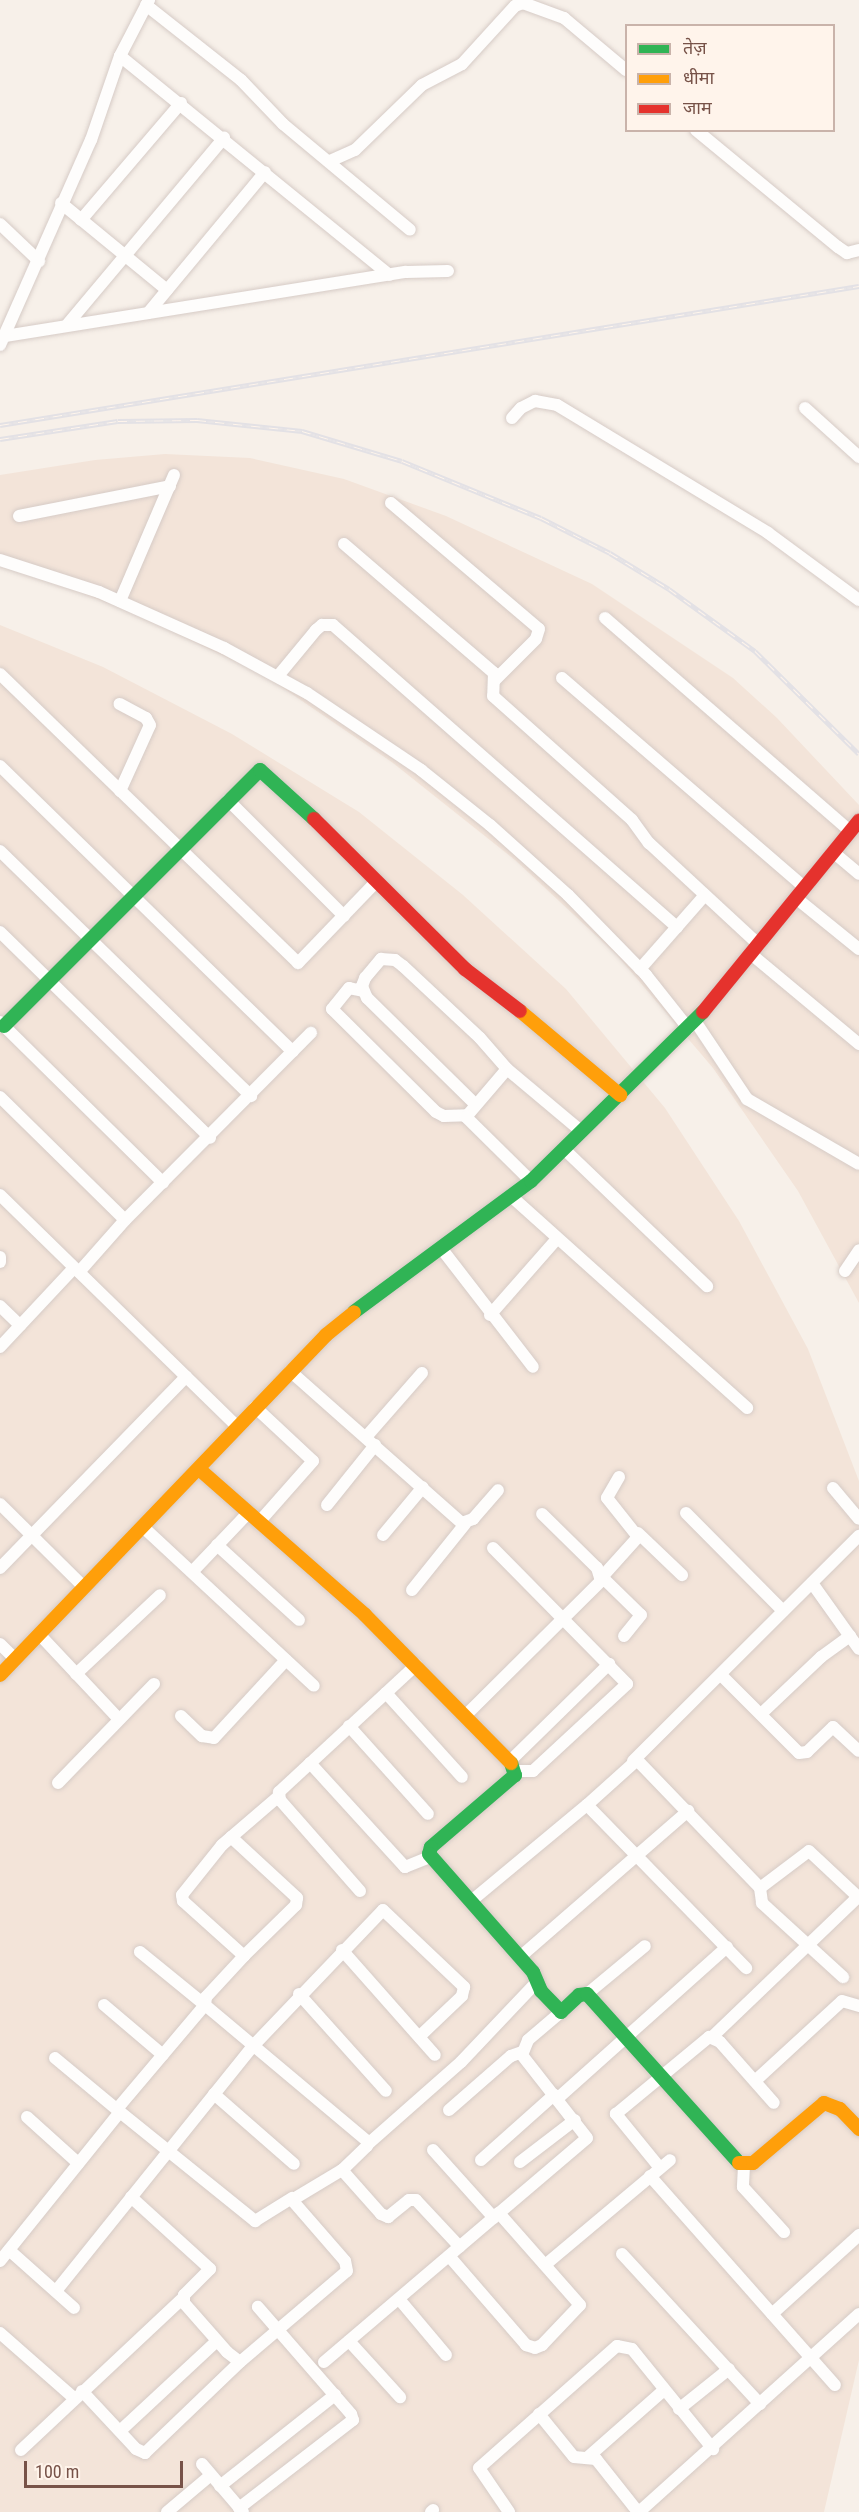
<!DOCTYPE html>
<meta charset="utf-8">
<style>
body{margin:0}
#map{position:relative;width:859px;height:2512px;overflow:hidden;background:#f7f0e9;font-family:"Roboto Condensed","Noto Sans Devanagari",sans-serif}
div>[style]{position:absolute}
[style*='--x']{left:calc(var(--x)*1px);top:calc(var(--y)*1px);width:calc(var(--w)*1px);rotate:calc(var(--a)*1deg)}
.residential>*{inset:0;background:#f3e4d9}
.roads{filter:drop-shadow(0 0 2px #d6cbc6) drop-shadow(0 0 2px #d6cbc6)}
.street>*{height:12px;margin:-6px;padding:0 6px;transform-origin:6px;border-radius:6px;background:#fefdfc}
.fast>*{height:14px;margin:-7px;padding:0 7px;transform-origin:7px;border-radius:7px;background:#30b455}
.slow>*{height:14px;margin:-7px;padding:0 7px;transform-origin:7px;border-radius:7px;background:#ff9f0a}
.jam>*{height:14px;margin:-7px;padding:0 7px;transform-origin:7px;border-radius:7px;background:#e5322d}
.rail>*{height:5px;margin-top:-2.5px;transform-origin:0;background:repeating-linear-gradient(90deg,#fff4eb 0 9px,#e3e1e5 0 18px);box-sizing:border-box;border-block:2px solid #e3e1e5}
span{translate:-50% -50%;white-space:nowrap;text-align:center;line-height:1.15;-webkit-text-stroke:5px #fff4eb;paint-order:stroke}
.legend{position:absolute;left:625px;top:24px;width:210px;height:108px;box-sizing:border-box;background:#fff4eb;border:2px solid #c9b3aa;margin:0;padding:8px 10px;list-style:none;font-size:18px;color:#775248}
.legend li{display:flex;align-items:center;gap:12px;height:30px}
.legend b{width:30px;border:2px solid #c9b3aa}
.scale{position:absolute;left:24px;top:2461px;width:159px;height:27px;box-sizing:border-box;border:3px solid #775248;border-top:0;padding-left:8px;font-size:18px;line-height:21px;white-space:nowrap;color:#775248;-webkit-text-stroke:4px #fff4eb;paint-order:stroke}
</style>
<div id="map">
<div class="residential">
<div style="clip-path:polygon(165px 454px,250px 458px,344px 479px,446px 516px,592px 584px,733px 678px,777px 718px,859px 805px,859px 1303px,798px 1191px,713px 1068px,616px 954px,515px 860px,393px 763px,264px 675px,133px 613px,0 561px,0 475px,95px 460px)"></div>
<div style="clip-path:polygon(0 625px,103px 667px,232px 734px,359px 812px,463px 895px,566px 989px,665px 1108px,739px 1221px,808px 1349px,859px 1481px,859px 2360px,824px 2512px,0 2512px)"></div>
</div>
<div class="roads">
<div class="street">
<div style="--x:146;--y:5;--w:121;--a:38.3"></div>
<div style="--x:241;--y:80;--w:61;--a:46.3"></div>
<div style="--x:283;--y:124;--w:165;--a:39.8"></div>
<div style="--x:120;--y:56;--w:347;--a:39.1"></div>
<div style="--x:696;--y:130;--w:184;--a:39.5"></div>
<div style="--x:838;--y:247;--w:11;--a:34"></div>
<div style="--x:847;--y:253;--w:12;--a:-14"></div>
<div style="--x:330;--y:161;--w:27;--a:-24"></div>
<div style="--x:355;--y:150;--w:93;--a:-44.1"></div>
<div style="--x:422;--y:85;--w:45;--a:-27.7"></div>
<div style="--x:462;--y:64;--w:79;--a:-47.6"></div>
<div style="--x:515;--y:6;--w:9;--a:-21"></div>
<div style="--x:523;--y:3;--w:44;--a:20.1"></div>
<div style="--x:564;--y:18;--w:81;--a:40"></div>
<div style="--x:61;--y:203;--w:137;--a:39.4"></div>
<div style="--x:81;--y:220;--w:154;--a:-49.5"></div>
<div style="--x:0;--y:224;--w:54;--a:43.5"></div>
<div style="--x:148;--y:313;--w:183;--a:-50.3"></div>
<div style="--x:66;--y:326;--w:246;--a:-50"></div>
<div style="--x:5;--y:336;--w:406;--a:-9.1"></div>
<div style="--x:406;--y:272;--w:42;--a:-1.4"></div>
<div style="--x:0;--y:345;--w:224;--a:-66.1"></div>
<div style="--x:91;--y:140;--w:89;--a:-71"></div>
<div style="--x:120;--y:56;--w:63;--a:-62.6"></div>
<div style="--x:805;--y:408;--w:73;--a:42.2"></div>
<div style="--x:512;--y:418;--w:13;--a:-48"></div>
<div style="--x:521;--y:408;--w:16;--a:-27"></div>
<div style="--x:535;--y:401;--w:22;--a:10"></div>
<div style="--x:557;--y:405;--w:247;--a:31.2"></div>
<div style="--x:768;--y:533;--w:113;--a:36.4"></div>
<div style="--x:391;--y:503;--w:194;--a:40.4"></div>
<div style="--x:539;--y:629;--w:10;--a:107"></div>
<div style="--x:536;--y:639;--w:58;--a:135"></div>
<div style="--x:19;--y:516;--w:154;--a:-11.2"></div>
<div style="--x:344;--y:544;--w:198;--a:40.7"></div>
<div style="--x:494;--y:673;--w:23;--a:92"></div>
<div style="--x:493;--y:696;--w:186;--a:41.7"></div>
<div style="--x:632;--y:820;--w:29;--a:54"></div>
<div style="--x:649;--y:843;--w:150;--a:42.8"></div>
<div style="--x:0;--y:560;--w:104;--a:17.9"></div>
<div style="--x:99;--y:592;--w:137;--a:24.1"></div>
<div style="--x:224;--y:648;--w:94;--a:28.5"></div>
<div style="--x:307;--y:693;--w:138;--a:34"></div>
<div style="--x:421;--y:770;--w:88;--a:38.6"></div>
<div style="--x:490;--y:825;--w:105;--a:41.9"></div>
<div style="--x:568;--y:895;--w:112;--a:45.7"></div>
<div style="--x:646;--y:975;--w:68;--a:51.6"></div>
<div style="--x:120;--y:601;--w:137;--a:-66.8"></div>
<div style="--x:605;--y:618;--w:325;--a:41"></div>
<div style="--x:0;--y:674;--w:415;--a:44.1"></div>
<div style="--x:298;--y:963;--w:114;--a:-46.1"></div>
<div style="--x:278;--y:676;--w:60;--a:-50.4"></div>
<div style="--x:316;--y:630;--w:8;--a:-40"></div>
<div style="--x:322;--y:625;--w:11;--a:0"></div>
<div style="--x:333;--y:625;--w:458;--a:41.3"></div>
<div style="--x:562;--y:678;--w:321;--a:40.8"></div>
<div style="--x:0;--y:766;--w:409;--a:44.3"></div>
<div style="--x:120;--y:791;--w:72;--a:-65.6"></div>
<div style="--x:150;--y:725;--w:8;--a:-120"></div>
<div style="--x:146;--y:718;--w:30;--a:-152"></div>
<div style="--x:228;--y:800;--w:164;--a:45"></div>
<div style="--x:0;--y:851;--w:351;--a:44.3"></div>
<div style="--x:833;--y:852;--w:34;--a:40"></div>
<div style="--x:796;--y:898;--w:81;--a:39"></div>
<div style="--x:0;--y:932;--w:294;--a:44.4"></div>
<div style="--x:751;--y:954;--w:141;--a:39.8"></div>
<div style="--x:640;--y:969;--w:98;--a:-48.7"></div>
<div style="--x:363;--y:991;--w:14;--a:-168"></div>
<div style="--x:349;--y:988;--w:27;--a:129"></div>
<div style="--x:332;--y:1009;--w:146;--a:44.7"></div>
<div style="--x:436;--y:1112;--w:9;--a:27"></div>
<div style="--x:444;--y:1116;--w:23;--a:-2"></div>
<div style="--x:695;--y:1021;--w:94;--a:56.3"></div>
<div style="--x:747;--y:1099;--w:129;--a:30.1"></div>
<div style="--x:0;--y:1022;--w:229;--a:44.6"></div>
<div style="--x:507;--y:1069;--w:63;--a:130.5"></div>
<div style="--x:466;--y:1117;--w:91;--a:44.6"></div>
<div style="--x:0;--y:1097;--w:175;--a:44.5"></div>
<div style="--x:125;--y:1220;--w:69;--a:131.5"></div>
<div style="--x:474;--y:1103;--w:150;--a:-135.5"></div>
<div style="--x:367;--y:998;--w:13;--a:-113"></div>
<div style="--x:362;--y:986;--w:9;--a:-69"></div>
<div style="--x:365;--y:978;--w:25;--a:-50"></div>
<div style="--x:381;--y:959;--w:14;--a:4"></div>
<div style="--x:395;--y:960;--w:10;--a:37"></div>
<div style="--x:403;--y:966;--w:105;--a:43.1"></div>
<div style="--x:480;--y:1038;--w:41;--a:48.9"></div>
<div style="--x:507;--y:1069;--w:97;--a:40"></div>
<div style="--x:565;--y:1150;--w:197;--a:43.8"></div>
<div style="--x:0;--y:1195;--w:331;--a:44.3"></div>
<div style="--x:512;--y:1197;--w:316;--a:41.9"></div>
<div style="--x:125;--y:1220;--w:264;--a:-45.2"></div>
<div style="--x:441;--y:1248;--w:150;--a:52.3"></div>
<div style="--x:0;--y:1257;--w:5;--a:90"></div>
<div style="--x:845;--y:1271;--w:25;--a:-56"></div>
<div style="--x:0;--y:1306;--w:28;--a:44"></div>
<div style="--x:490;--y:1315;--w:100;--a:-48.7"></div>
<div style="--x:0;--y:1347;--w:108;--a:-46.9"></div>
<div style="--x:290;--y:1371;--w:230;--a:41.5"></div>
<div style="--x:462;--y:1523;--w:12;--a:-20"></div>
<div style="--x:473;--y:1519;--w:38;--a:-49"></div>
<div style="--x:255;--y:1407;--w:79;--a:43"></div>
<div style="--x:313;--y:1461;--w:80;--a:131.5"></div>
<div style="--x:366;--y:1437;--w:85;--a:-48.8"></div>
<div style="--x:619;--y:1477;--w:24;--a:120"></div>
<div style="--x:607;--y:1498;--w:50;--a:51.5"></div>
<div style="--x:638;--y:1537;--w:54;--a:132"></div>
<div style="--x:602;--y:1577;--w:54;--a:44.3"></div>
<div style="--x:641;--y:1615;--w:27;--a:129"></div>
<div style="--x:833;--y:1488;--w:40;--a:50"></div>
<div style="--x:0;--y:1504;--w:118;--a:44.7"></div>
<div style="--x:327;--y:1505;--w:77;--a:-51.3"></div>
<div style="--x:686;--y:1513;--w:138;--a:45.3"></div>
<div style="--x:143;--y:1527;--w:233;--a:42.9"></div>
<div style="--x:638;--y:1533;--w:61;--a:43.7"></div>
<div style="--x:383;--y:1535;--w:62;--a:-50.2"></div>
<div style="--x:217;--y:1545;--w:111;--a:42.4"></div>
<div style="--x:493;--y:1548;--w:191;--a:45.4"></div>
<div style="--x:627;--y:1684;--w:128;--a:137.2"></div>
<div style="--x:533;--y:1771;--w:16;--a:180"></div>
<div style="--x:0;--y:1568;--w:267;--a:-45.8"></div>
<div style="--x:192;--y:1572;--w:83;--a:-46.5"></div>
<div style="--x:812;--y:1583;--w:81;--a:54.5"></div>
<div style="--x:412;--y:1590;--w:85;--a:-51.2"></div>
<div style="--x:39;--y:1634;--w:115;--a:46.8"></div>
<div style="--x:0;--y:1644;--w:21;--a:45"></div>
<div style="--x:76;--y:1674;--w:115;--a:-43.2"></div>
<div style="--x:721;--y:1675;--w:110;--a:45"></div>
<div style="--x:799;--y:1753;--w:8;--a:-7"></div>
<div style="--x:807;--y:1752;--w:36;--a:-44"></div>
<div style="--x:833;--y:1727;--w:35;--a:43"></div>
<div style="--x:386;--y:1693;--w:113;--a:47.9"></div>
<div style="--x:761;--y:1714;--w:83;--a:-43.5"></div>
<div style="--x:821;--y:1657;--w:36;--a:-36"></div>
<div style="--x:466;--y:1715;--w:190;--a:-44.8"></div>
<div style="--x:601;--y:1581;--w:14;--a:-107"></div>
<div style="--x:597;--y:1568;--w:77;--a:-135.5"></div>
<div style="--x:181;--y:1716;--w:29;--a:44"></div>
<div style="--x:202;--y:1736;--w:12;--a:9"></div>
<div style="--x:214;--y:1738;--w:106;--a:-47.3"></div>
<div style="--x:349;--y:1726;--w:118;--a:48.1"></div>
<div style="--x:510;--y:1761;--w:139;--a:-44.4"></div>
<div style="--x:633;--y:1761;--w:319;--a:-44.9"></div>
<div style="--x:310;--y:1763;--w:141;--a:47.6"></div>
<div style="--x:405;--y:1867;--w:27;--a:-22"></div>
<div style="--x:58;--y:1783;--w:138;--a:-45.9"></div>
<div style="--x:279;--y:1796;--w:75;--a:139.3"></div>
<div style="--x:222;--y:1845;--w:64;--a:128.7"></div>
<div style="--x:182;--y:1895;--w:6;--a:81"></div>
<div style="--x:183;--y:1901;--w:82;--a:42"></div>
<div style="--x:244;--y:1956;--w:56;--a:132.8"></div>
<div style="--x:206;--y:1997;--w:8;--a:97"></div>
<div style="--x:205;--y:2005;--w:212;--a:40"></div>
<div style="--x:367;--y:2141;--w:5;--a:90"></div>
<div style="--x:367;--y:2146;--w:35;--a:136"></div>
<div style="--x:342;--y:2170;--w:59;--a:48.4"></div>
<div style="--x:381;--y:2214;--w:8;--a:23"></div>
<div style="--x:388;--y:2217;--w:27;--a:-39"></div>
<div style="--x:409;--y:2200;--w:7;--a:0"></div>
<div style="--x:416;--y:2200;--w:64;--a:46.9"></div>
<div style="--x:587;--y:1805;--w:67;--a:-42"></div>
<div style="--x:637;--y:1760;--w:178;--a:46.1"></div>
<div style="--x:760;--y:1888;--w:61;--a:-37.1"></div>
<div style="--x:809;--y:1851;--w:69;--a:43.2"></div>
<div style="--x:231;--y:1837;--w:90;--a:42.7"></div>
<div style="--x:297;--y:1898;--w:7;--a:98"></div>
<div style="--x:296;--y:1905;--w:73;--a:135.6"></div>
<div style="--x:760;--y:1888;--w:15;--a:82"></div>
<div style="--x:762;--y:1903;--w:110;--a:42.4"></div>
<div style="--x:360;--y:1891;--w:121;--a:-131.3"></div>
<div style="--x:280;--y:1800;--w:8;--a:-97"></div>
<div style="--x:279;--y:1792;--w:187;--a:-42.8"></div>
<div style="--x:470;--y:1902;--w:152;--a:-39.7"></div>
<div style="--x:587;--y:1805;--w:228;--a:45.7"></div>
<div style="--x:342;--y:1950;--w:140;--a:48.5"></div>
<div style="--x:520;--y:1957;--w:223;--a:-41"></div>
<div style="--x:299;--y:1994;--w:130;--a:48.1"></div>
<div style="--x:587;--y:1994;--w:75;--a:-39.6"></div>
<div style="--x:104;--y:2005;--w:77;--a:40.3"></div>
<div style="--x:712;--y:2037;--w:202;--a:-43.8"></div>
<div style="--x:55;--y:2058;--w:85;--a:39.7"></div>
<div style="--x:755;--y:2081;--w:118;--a:-42.6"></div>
<div style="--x:842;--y:2001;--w:18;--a:16"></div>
<div style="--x:214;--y:2094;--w:106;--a:41.2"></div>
<div style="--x:557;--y:2099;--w:228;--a:-41.8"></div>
<div style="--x:117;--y:2109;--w:136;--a:-49.8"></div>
<div style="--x:205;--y:2005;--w:84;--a:-140.8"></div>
<div style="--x:449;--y:2110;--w:82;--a:-41.1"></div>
<div style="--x:511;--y:2056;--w:12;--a:-20"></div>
<div style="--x:27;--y:2117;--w:69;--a:42"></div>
<div style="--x:368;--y:2144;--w:124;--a:-41.4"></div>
<div style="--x:461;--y:2062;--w:110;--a:-46.5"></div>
<div style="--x:433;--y:2150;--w:91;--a:48.1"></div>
<div style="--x:481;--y:2160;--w:98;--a:-41.7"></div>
<div style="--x:520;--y:2162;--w:69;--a:-37.4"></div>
<div style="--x:744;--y:2166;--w:21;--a:93"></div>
<div style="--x:743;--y:2187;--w:61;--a:47.7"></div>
<div style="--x:660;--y:2168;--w:70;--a:-129.2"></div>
<div style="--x:616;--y:2114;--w:121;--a:-39.6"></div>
<div style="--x:709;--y:2037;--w:12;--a:24"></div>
<div style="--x:720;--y:2042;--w:81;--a:48.5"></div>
<div style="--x:650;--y:2176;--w:279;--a:48.5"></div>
<div style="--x:131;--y:2197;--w:107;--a:42.3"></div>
<div style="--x:210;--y:2269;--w:37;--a:135"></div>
<div style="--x:184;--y:2295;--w:8;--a:90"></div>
<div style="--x:184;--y:2303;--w:65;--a:48.7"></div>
<div style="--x:227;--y:2352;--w:16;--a:38"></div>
<div style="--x:240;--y:2362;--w:140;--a:-40.4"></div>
<div style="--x:347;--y:2271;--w:10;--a:-101"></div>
<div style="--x:345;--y:2261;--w:81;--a:-131"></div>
<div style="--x:292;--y:2200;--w:58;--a:-31"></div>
<div style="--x:9;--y:2250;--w:87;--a:41.7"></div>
<div style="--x:622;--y:2254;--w:204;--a:47.4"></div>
<div style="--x:449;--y:2256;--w:118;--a:49.1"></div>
<div style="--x:526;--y:2345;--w:9;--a:18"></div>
<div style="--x:535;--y:2348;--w:8;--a:-23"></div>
<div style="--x:542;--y:2345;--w:55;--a:-46.5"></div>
<div style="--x:580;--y:2305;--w:123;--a:-131.4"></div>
<div style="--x:0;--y:2261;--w:191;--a:-51.2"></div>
<div style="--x:120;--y:2112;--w:174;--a:38.9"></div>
<div style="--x:255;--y:2221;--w:44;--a:-31.9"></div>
<div style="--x:545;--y:2265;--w:163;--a:-40"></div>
<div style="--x:56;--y:2291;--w:314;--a:-51.2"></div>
<div style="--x:253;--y:2046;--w:188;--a:-46.3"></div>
<div style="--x:383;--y:1910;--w:112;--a:43.5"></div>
<div style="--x:464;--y:1987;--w:9;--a:103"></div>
<div style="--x:462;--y:1996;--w:59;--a:136.4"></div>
<div style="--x:399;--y:2299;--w:73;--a:50"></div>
<div style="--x:772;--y:2314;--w:118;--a:-42.2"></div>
<div style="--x:0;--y:2333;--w:98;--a:41.3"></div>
<div style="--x:349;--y:2341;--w:76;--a:47.7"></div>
<div style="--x:324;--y:2362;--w:345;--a:-40.4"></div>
<div style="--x:587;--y:2138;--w:105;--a:-128.1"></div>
<div style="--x:522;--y:2055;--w:16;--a:-68"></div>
<div style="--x:528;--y:2040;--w:43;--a:-40.3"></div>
<div style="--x:82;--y:2391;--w:79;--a:47"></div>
<div style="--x:136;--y:2449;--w:10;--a:24"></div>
<div style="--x:145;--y:2453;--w:132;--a:-43.8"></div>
<div style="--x:679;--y:2409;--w:64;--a:-38.7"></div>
<div style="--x:539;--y:2414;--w:55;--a:50.9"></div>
<div style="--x:574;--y:2457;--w:22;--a:5"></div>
<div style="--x:596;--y:2459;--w:68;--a:51.6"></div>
<div style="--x:120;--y:2431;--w:132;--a:-42.9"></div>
<div style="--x:21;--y:2450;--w:222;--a:-43.2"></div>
<div style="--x:588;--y:2457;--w:101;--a:-41.4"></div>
<div style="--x:202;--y:2464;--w:63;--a:49.5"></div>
<div style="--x:220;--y:2486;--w:147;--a:-38.4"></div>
<div style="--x:239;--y:2508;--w:144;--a:-37.7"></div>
<div style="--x:353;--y:2420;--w:6;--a:-108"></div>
<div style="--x:351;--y:2414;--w:142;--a:-131"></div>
<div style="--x:167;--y:2512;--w:57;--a:-40.1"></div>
<div style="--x:431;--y:2512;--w:3;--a:-45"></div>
<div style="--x:509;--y:2512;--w:53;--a:-124.3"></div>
<div style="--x:479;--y:2468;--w:184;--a:-41.5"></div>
<div style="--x:617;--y:2346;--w:15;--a:11"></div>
<div style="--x:632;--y:2349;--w:129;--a:51"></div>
<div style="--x:639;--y:2512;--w:296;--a:-42"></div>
</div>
<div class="fast">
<div style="--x:4;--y:1026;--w:362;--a:-45"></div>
<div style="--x:260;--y:770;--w:73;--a:42.2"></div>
<div style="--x:354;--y:1312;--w:220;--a:-36.5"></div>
<div style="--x:531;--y:1181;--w:241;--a:-44.5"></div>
<div style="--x:511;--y:1763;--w:13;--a:72"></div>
<div style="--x:515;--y:1775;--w:111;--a:139.4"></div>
<div style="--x:431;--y:1847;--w:7;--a:106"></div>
<div style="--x:429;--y:1854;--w:157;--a:48.6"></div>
<div style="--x:533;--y:1972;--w:21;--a:67"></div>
<div style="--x:541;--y:1991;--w:29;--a:46"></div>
<div style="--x:561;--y:2012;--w:25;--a:-43"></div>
<div style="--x:579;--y:1995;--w:8;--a:-7"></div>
<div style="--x:587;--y:1994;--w:227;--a:48"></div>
</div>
<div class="slow">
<div style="--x:520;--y:1011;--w:131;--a:40"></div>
<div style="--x:199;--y:1469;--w:221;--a:41.3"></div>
<div style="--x:365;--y:1615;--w:208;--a:45.4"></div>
<div style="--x:0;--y:1675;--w:471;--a:-46.2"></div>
<div style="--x:326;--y:1335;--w:36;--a:-39"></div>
<div style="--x:739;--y:2163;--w:14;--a:0"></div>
<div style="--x:753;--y:2163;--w:93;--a:-40.2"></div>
<div style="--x:824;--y:2103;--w:17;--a:21"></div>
<div style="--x:840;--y:2109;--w:28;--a:46"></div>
</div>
<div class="jam">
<div style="--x:314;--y:819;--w:213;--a:44.8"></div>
<div style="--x:465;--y:969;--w:69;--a:37.4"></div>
<div style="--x:703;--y:1012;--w:247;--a:-50.8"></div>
</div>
</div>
<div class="rail">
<div style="--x:0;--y:425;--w:870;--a:-9.19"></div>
<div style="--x:0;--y:439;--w:119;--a:-8.7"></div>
<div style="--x:118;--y:421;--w:79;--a:-0.7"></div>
<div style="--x:197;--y:420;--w:106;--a:6"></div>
<div style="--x:302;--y:431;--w:104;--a:16.7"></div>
<div style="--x:402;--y:461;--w:150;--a:22.3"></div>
<div style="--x:541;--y:518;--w:77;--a:26.9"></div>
<div style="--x:610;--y:553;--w:69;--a:31.4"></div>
<div style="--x:669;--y:589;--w:106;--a:35.8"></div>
<div style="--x:755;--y:651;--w:146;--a:44.7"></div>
</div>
<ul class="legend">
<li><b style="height:8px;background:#30b455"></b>तेज़</li>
<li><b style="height:8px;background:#ff9f0a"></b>धीमा</li>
<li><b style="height:8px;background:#e5322d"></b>जाम</li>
</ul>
<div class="scale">100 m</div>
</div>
